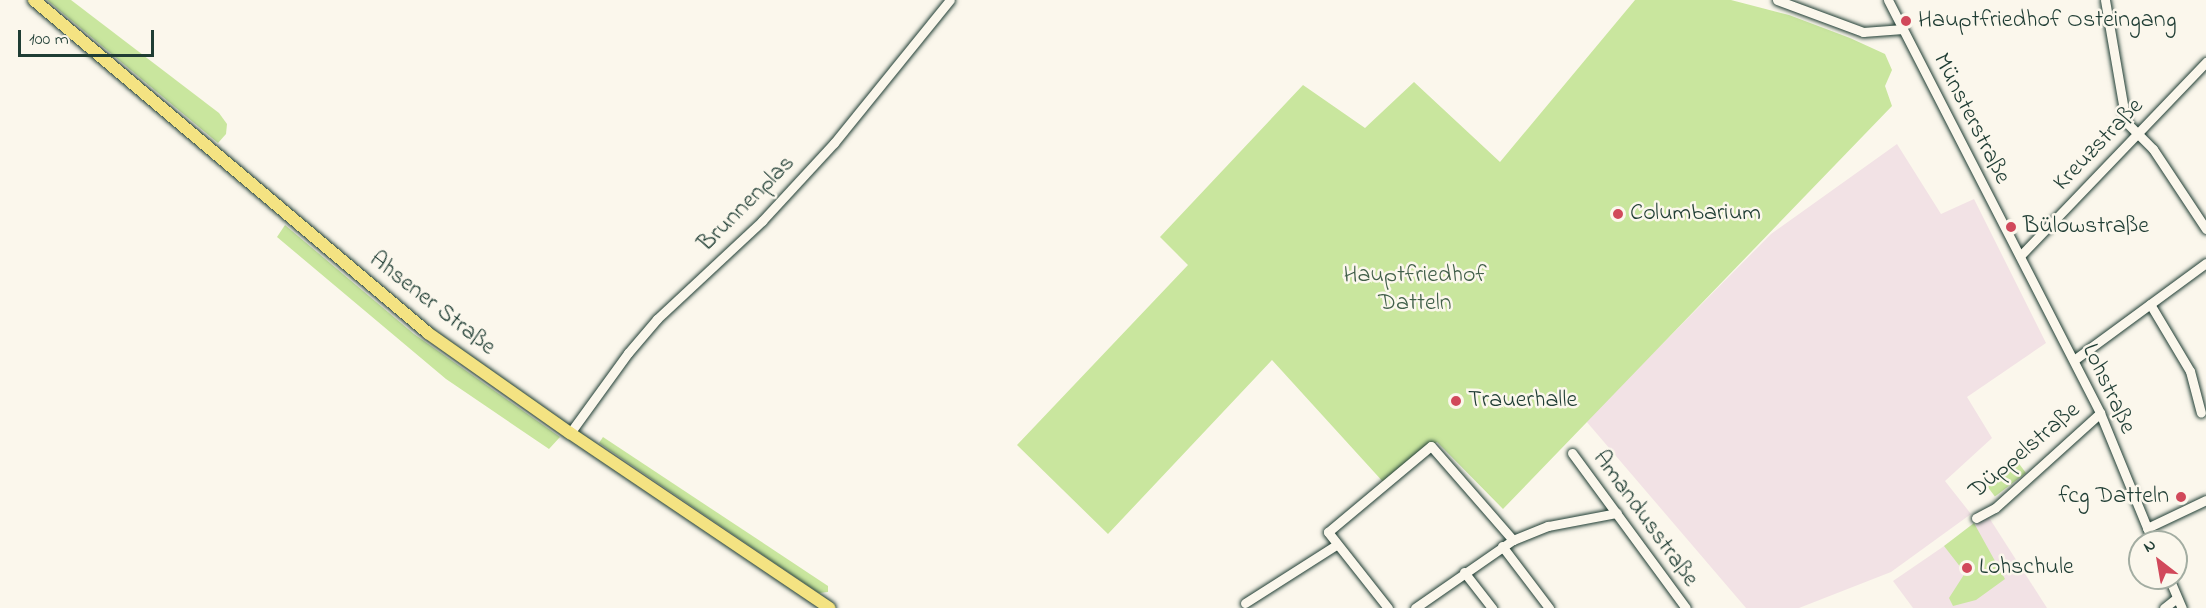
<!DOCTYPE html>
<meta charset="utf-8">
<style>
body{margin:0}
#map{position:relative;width:2206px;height:608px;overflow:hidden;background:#fbf7ec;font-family:"Indie Flower",sans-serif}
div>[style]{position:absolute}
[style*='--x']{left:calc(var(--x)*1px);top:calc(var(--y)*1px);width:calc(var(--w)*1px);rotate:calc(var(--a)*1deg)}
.built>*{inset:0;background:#f2e2e5}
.green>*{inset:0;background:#c9e69e;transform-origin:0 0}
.roads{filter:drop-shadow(0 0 2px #1f3d34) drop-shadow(0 0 2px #1f3d34)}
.minor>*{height:9px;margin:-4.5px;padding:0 4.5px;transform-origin:4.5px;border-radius:4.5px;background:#fbf7ec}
.major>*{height:12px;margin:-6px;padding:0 6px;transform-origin:6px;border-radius:6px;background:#f4e382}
.dots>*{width:16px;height:16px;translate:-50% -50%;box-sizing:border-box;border:3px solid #fbf7ec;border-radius:50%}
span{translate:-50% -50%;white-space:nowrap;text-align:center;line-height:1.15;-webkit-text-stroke:5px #fbf7ec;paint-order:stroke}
.poi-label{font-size:24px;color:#1f3d34}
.left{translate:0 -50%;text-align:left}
.right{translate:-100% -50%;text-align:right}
.street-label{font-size:24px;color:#1f3d34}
.park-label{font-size:24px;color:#415f49}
.north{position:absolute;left:2128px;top:530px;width:60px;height:60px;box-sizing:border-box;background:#fbf7ec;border:2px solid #a3ada2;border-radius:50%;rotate:329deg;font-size:16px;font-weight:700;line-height:24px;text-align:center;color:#1f3d34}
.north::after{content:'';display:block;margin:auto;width:21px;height:27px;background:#d1495b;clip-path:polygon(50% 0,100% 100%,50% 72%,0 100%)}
.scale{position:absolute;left:18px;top:30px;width:136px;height:27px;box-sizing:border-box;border:3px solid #1f3d34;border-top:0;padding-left:8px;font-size:18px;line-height:21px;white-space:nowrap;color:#1f3d34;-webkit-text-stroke:4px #fbf7ec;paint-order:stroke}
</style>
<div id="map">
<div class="built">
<div style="clip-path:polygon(1897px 144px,1941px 214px,1974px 199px,2046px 343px,1967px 397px,1992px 438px,1945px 481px,1971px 514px,1891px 572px,1799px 608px,1746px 608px,1586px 421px,1771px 234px)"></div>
<div style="clip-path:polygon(1988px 516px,2047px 608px,1913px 608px,1893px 581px)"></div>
</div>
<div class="green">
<div style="clip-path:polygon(47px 0,71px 0,219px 113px,227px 124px,226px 134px,218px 143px)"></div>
<div style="clip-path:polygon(1635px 0,1731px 0,1789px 15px,1850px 38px,1885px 54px,1892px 70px,1885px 86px,1892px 106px,1503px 509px,1437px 442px,1385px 484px,1272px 360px,1108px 534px,1017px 445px,1188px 265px,1160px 237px,1303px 85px,1365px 128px,1414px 82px,1500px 162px)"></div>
<div style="clip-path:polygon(285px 225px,414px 334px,560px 437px,549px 449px,446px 379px,277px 237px)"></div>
<div style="clip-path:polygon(603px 437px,828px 586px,828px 592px,819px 593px,599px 443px)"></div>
<div style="left:2017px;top:461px;width:15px;height:39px;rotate:53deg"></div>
<div style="clip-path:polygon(1974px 523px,2005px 579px,1976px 600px,1953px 606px,1949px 598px,1965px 573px,1944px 546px)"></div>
</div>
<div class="roads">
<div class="minor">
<div style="--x:1777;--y:0;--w:92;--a:20.4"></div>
<div style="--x:1863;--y:32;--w:40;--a:-4.3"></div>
<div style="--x:1888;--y:0;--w:464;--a:62.8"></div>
<div style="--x:2100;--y:413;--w:139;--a:67.7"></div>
<div style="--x:2105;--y:0;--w:124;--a:80.2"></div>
<div style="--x:2126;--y:122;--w:38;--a:45"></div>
<div style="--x:2153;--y:149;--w:96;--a:56.5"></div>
<div style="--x:2020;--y:256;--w:269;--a:-46.2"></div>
<div style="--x:2150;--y:304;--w:78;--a:59.2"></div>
<div style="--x:2190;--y:371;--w:43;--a:75.3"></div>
<div style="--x:2074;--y:360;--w:164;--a:-36.3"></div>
<div style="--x:570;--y:433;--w:99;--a:-54.1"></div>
<div style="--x:628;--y:353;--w:45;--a:-49.5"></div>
<div style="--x:657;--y:319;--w:144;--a:-43"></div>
<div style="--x:762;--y:221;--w:106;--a:-47.3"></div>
<div style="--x:834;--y:143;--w:184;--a:-51"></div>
<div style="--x:1572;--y:453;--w:192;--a:53.7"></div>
<div style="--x:1976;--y:518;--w:21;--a:-28"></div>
<div style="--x:1995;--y:508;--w:142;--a:-42.1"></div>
<div style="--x:2147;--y:528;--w:65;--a:-25.4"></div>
<div style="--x:1502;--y:546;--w:78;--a:52.8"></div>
<div style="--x:1464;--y:572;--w:46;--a:52.1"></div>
<div style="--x:2169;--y:578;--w:33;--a:67"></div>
<div style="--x:1245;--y:603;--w:108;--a:-32.5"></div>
<div style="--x:1388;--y:608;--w:97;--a:-128.3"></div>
<div style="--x:1328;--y:532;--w:134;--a:-39.9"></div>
<div style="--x:1431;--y:446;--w:125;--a:48.9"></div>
<div style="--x:1415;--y:608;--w:119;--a:-34.8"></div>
<div style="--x:1513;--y:540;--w:38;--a:-22"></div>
<div style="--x:1548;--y:526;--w:70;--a:-10.7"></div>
<div style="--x:2164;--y:608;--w:16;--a:-38"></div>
</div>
<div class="major">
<div style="--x:34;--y:0;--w:516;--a:40.2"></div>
<div style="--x:428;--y:333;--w:174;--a:35.2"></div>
<div style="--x:570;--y:433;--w:313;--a:34"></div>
</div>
</div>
<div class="dots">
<div style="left:1906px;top:21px;background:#d1495b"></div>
<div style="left:1618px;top:214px;background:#d1495b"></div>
<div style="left:2011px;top:227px;background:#d1495b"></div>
<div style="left:1456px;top:401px;background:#d1495b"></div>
<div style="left:2181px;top:497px;background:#d1495b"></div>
<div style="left:1967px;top:568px;background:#d1495b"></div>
</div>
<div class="poi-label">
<span class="left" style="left:1918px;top:21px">Hauptfriedhof Osteingang</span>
<span class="left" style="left:1630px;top:214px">Columbarium</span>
<span class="left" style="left:2023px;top:227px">Bülowstraße</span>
<span class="left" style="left:1468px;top:401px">Trauerhalle</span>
<span class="right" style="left:2169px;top:497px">fcg Datteln</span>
<span class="left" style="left:1979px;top:568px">Lohschule</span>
</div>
<div class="street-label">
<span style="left:1971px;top:119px;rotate:63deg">Münsterstraße</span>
<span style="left:2099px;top:145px;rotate:-46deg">Kreuzstraße</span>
<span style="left:747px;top:204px;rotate:-45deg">Brunnenplas</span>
<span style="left:432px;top:304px;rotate:38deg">Ahsener Straße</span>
<span style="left:2108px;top:389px;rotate:65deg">Lohstraße</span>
<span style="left:2025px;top:451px;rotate:-40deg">Düppelstraße</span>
<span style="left:1645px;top:519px;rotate:54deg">Amandusstraße</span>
</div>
<div class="park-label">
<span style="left:1415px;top:290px">Hauptfriedhof<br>Datteln</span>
</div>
<div class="north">N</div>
<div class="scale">100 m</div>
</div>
